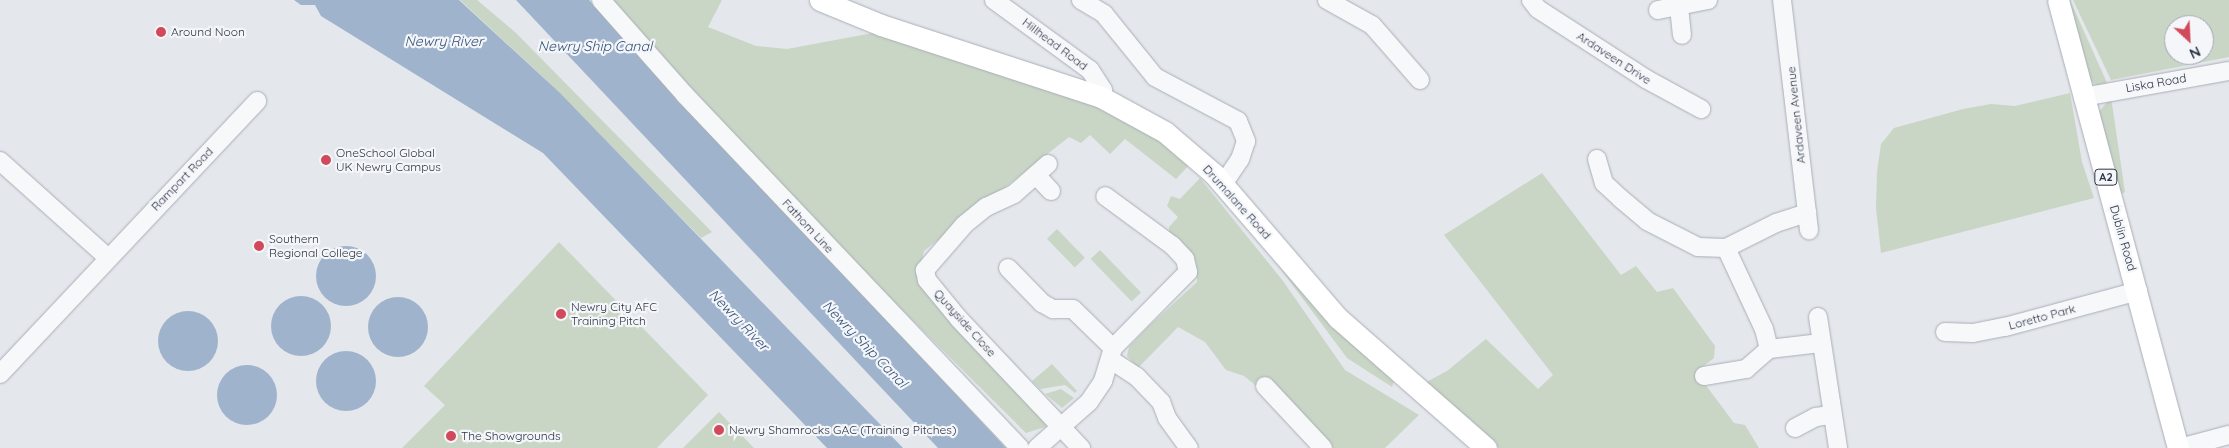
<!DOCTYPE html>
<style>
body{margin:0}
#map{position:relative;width:2229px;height:448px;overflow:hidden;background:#e4e7ec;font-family:Quicksand,sans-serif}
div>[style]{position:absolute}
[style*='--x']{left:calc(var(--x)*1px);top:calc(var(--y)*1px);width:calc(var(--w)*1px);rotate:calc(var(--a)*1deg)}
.green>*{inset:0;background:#c9d6c5;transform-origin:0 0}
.water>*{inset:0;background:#9fb4cc}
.round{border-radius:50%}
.roads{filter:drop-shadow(0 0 1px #a9aeb7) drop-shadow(0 0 1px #a9aeb7)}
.minor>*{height:18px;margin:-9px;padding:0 9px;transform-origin:9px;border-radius:9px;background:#f7f8fa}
.major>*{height:21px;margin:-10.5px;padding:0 10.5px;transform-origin:10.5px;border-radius:10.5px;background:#fff}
.dots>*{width:14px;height:14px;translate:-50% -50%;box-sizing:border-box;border:2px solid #f4f6f9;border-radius:50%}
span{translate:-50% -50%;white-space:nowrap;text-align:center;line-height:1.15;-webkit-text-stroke:4.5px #f4f6f9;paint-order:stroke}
.shield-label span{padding:1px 4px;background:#f4f6f9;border:1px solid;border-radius:4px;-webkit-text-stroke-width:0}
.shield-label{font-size:11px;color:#2b3445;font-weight:700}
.poi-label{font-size:12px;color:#2b3445}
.left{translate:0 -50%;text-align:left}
.street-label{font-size:12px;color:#2b3445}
.water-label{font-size:14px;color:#34527a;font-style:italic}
.north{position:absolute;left:2164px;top:15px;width:50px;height:50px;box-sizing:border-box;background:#f4f6f9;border:1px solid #a4a8b1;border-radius:50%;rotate:155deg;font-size:14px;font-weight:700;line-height:20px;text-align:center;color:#2b3445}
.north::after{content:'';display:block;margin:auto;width:18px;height:22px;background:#d1495b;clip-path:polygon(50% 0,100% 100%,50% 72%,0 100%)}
</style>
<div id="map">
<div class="green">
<div style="clip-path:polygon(460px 0,477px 0,515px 32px,712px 232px,701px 238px,544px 78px)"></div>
<div style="clip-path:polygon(601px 0,722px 0,708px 27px,756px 46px,787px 49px,889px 30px,1100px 107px,1172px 146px,1190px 164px,1176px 179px,1125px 139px,1110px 154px,1090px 135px,1081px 143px,1069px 137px,924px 251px,919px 272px,1047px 422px,1045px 427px,1026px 433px,875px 283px)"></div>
<div style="clip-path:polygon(2067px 0,2070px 0,2108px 85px,2096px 85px,2090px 80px)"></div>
<div style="clip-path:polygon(evenodd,2073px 0,2229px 0,2229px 57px,2111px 80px,2073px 0,2174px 25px,2204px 25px,2204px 55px,2174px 55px,2174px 25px)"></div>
<div style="clip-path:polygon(2070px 93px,2082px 162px,2094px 198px,1881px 253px,1876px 208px,1877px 172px,1881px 144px,1894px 128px,1963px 109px,1991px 104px,2015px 106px)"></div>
<div style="clip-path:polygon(2111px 97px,2125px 192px,2121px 194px,2098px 113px)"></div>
<div style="clip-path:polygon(1542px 173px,1621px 275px,1636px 266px,1657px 292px,1673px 288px,1715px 346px,1714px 358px,1696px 372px,1734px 423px,1745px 425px,1759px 448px,1499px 448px,1419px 386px,1447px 371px,1486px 339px,1538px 389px,1553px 375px,1444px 235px)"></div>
<div style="clip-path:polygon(1200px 178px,1283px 281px,1345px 370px,1419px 415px,1385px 448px,1333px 448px,1270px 380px,1259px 388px,1244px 376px,1226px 370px,1205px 342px,1178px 327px,1138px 368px,1127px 356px,1129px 347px,1148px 327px,1197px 282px,1196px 262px,1169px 237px,1169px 227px,1178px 217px,1167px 206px,1171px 196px,1180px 199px)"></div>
<div style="left:1057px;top:229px;width:40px;height:14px;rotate:46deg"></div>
<div style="clip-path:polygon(1256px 236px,1390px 373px,1394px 381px,1392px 387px,1347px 358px)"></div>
<div style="clip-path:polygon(559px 242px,708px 395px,657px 448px,402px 448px,445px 405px,424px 386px)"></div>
<div style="left:1100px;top:250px;width:59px;height:13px;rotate:46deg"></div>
<div style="clip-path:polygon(1052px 364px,1077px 391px,1075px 393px,1065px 385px,1040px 389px,1032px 381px)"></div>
<div style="clip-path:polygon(1061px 389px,1074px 398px,1062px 408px,1045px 394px)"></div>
<div style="clip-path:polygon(719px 412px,754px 448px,683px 448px)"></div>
</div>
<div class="water">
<div style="clip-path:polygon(294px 0,459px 0,560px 93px,903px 448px,827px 448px,543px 153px,321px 16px,315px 5px,301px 5px)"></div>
<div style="clip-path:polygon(516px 0,589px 0,1006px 448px,938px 448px)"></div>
<div class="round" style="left:316px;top:246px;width:60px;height:60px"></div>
<div class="round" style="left:271px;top:296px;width:60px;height:60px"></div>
<div class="round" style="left:368px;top:297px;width:60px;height:60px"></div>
<div class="round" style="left:158px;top:311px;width:60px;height:60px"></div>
<div class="round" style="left:316px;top:351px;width:60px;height:60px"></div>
<div class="round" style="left:217px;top:365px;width:60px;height:60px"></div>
</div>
<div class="roads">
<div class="minor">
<div style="--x:601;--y:0;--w:127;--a:48.5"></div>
<div style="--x:685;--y:95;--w:487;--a:46.5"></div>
<div style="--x:994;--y:0;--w:119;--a:36.1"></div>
<div style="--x:1090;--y:70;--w:24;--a:57"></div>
<div style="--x:1103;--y:90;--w:7;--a:106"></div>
<div style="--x:1081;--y:0;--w:27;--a:31"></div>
<div style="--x:1104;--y:14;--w:81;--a:51"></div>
<div style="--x:1155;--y:77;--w:94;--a:27.9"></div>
<div style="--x:1238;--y:121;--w:22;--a:68"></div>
<div style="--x:1246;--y:141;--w:19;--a:108"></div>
<div style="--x:1240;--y:159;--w:30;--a:124"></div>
<div style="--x:1327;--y:0;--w:51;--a:29.1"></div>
<div style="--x:1372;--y:25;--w:73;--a:48.9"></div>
<div style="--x:1531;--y:0;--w:11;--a:52"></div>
<div style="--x:1538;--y:9;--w:129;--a:32.9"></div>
<div style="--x:1646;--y:79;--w:63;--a:28.6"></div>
<div style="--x:1782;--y:0;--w:232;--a:83.3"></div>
<div style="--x:1679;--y:7;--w:28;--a:84"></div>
<div style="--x:1658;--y:10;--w:51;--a:-11.3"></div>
<div style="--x:2083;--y:97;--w:148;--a:-10.1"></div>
<div style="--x:1597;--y:159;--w:25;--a:74"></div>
<div style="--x:1604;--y:183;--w:22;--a:43"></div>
<div style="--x:1620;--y:198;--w:35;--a:40"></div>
<div style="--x:1647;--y:221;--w:57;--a:27"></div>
<div style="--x:1698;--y:247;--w:28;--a:2"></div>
<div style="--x:1726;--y:248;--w:56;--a:-26.6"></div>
<div style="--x:1776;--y:223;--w:33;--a:-18"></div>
<div style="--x:0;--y:161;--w:144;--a:41.9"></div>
<div style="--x:1048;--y:164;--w:45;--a:138.6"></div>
<div style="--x:1014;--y:194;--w:31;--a:155"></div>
<div style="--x:986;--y:207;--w:28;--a:141"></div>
<div style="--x:964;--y:225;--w:60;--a:130.9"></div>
<div style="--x:925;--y:270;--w:10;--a:79"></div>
<div style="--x:927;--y:280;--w:50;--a:50.6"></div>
<div style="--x:959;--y:319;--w:178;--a:46.6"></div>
<div style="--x:1036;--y:175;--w:22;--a:47"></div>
<div style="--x:1726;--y:248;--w:89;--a:64.9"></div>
<div style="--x:1764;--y:329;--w:21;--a:76"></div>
<div style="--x:1008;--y:268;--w:49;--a:45.8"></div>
<div style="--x:1042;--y:303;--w:13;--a:29"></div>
<div style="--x:1053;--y:309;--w:20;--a:0"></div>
<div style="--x:1073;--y:309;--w:56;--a:44.3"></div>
<div style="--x:1818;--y:317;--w:133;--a:81.3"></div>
<div style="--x:1945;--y:332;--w:28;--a:2"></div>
<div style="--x:1973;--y:333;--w:33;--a:-11"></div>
<div style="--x:2005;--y:327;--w:138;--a:-15.1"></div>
<div style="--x:1111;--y:360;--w:31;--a:33"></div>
<div style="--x:1137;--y:377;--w:35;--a:46"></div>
<div style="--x:1161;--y:402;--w:17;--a:69"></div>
<div style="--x:1167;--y:418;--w:37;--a:54"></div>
<div style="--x:0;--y:374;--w:375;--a:-46.7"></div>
<div style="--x:1704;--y:376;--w:43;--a:-9.5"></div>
<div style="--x:1746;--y:369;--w:30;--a:-41"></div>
<div style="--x:1769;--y:349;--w:52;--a:-6.6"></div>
<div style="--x:1265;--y:386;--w:85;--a:46.9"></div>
<div style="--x:1795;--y:428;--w:24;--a:-28"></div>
<div style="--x:1816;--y:417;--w:15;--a:-8"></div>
<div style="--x:1037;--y:448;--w:69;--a:-41.5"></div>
<div style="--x:1089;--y:402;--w:25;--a:-56"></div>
<div style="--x:1103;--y:381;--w:34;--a:-73"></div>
<div style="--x:1113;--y:348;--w:107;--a:-45.4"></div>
<div style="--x:1188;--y:272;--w:13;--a:-103"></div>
<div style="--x:1185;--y:259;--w:18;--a:-133"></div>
<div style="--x:1173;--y:246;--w:84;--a:-143.7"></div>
<div style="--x:2180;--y:448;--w:51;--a:-14.9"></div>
</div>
<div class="major">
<div style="--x:820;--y:0;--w:66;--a:22.3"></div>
<div style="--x:881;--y:25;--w:231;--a:18.1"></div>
<div style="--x:1101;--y:97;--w:73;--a:28.7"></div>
<div style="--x:1165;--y:132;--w:65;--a:40.6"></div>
<div style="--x:1214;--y:174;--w:190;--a:49.3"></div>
<div style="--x:1338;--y:318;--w:197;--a:41.3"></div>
<div style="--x:2058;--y:0;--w:464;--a:75"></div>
</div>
</div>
<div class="dots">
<div style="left:161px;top:32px;background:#d1495b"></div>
<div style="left:326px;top:160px;background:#d1495b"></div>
<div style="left:259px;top:246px;background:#d1495b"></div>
<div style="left:561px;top:314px;background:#d1495b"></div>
<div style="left:719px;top:430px;background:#d1495b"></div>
<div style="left:451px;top:436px;background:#d1495b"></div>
</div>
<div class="shield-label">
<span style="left:2106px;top:177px">A2</span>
</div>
<div class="poi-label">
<span class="left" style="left:171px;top:32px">Around Noon</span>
<span class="left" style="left:336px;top:160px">OneSchool Global<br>UK Newry Campus</span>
<span class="left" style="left:269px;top:246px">Southern<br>Regional College</span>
<span class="left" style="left:571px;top:314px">Newry City AFC<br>Training Pitch</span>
<span class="left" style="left:729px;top:430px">Newry Shamrocks GAC (Training Pitches)</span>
<span class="left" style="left:461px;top:436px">The Showgrounds</span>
</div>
<div class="street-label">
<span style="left:1055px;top:44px;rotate:37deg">Hillhead Road</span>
<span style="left:1614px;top:58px;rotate:33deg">Ardaveen Drive</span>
<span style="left:2156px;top:83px;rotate:-10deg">Liska Road</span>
<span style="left:1796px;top:115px;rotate:-96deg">Ardaveen Avenue</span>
<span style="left:182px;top:179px;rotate:-46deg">Rampart Road</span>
<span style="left:1237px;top:202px;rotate:48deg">Drumalane Road</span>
<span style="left:808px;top:226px;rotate:47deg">Fathom Line</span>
<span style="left:2123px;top:238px;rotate:74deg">Dublin Road</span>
<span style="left:2042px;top:317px;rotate:-15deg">Loretto Park</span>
<span style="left:965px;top:323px;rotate:48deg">Quayside Close</span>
</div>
<div class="water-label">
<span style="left:444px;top:41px">Newry River</span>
<span style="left:595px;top:46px">Newry Ship Canal</span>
<span style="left:739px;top:320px;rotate:46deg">Newry River</span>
<span style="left:865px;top:344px;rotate:46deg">Newry Ship Canal</span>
</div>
<div class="north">N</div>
</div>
